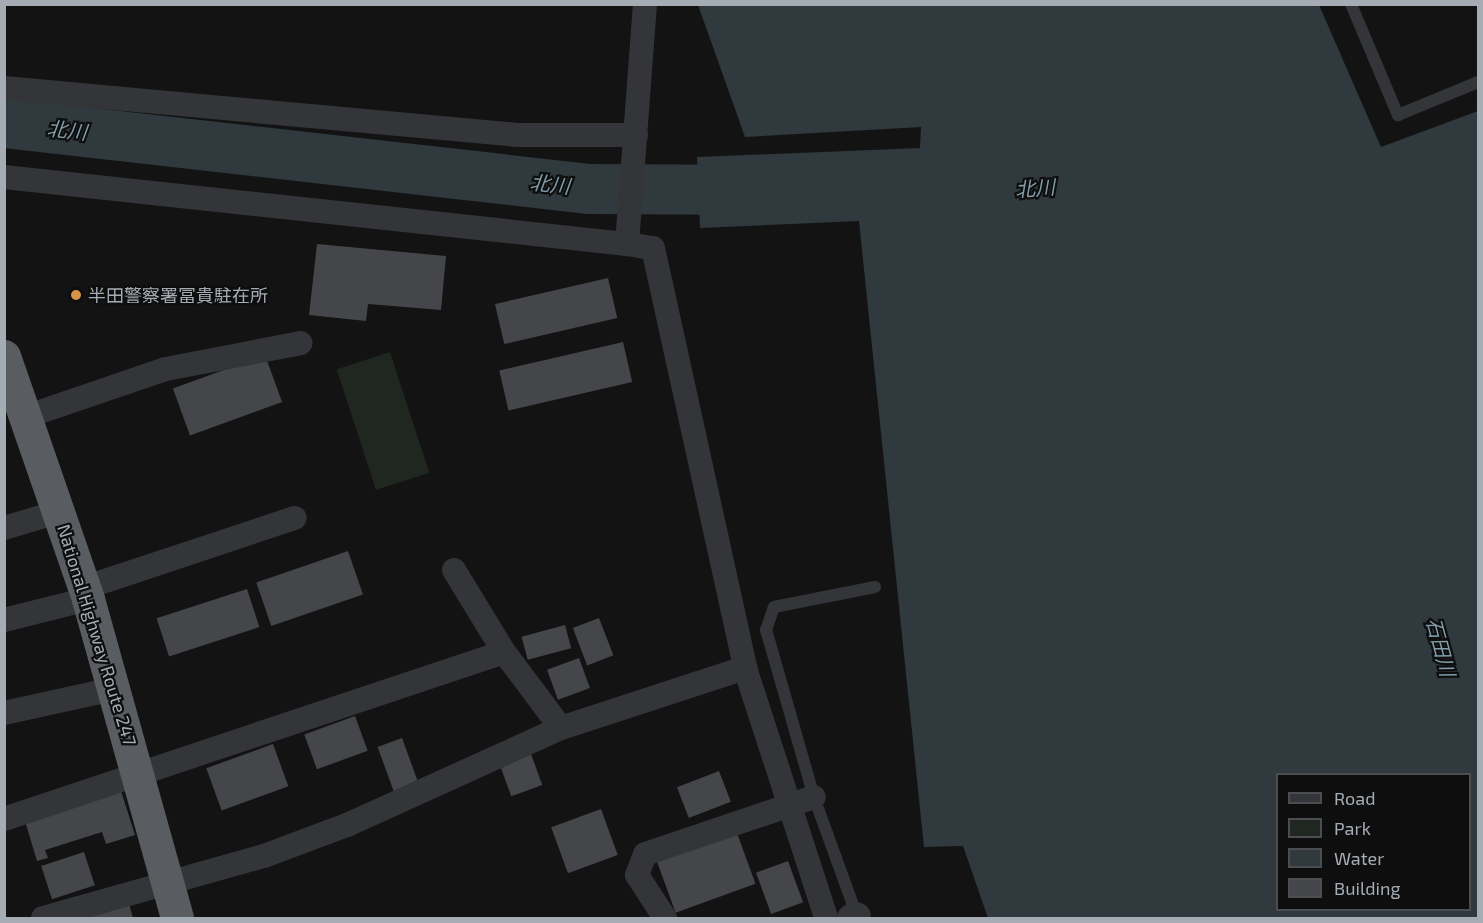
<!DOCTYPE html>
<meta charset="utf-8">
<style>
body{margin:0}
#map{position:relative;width:1483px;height:923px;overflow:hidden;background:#131314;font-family:"Exo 2","Noto Sans JP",sans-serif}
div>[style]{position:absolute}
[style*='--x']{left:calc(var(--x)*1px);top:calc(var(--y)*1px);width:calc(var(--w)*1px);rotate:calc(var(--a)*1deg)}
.green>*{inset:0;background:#202620;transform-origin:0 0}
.water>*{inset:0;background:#30393d}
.river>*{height:50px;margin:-25px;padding:0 25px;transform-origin:25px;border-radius:25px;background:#30393d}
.building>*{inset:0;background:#454649;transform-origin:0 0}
.service>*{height:12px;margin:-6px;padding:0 6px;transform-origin:6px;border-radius:6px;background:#343538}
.minor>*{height:24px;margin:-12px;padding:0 12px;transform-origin:12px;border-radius:12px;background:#343538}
.tertiary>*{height:28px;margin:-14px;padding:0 14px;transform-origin:14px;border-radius:14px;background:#343538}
.trunk>*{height:33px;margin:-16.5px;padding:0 16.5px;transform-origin:16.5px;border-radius:16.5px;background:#595c60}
.dots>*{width:16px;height:16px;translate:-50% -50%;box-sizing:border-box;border:3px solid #0e0e0f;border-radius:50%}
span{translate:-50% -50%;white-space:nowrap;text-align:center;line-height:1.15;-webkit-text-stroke:4.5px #0e0e0f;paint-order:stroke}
.poi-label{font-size:18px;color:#a6acb3}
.left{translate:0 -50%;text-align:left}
.street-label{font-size:18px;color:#a6acb3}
.water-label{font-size:20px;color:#819caa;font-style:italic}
.frame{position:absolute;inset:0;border:6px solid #a6acb3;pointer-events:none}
.legend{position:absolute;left:1276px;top:773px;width:195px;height:138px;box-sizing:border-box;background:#0e0e0f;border:2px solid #4b4d51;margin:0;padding:8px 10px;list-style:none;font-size:18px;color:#a6acb3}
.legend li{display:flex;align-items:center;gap:12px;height:30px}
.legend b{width:30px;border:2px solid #4b4d51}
</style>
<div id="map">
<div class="green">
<div style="left:390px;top:352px;width:127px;height:56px;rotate:72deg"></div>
</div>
<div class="water">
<div style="clip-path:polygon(evenodd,698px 5px,1319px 5px,1381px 147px,1478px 111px,1478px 918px,988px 918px,963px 846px,924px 847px,859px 221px,700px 228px,697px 157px,920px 148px,921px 127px,745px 137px,698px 5px,1278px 774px,1470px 774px,1470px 910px,1278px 910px,1278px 774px)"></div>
</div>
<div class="river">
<div style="--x:4;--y:123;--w:590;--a:6.43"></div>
<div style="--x:590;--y:189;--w:176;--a:0.3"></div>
</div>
<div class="building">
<div style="clip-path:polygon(317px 244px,446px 256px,441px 310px,368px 304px,366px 321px,309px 315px)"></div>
<div style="left:608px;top:278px;width:41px;height:116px;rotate:77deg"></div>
<div style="left:623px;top:342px;width:41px;height:127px;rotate:77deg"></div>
<div style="left:265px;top:355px;width:50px;height:98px;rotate:70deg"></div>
<div style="left:348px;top:551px;width:46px;height:97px;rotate:71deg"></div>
<div style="left:247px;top:589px;width:40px;height:95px;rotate:72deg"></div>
<div style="left:599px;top:618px;width:40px;height:28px;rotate:69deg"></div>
<div style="left:565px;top:625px;width:24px;height:45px;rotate:75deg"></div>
<div style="left:579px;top:658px;width:32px;height:34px;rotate:70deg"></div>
<div style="left:355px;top:716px;width:37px;height:54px;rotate:70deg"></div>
<div style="left:402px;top:738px;width:47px;height:26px;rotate:70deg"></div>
<div style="left:273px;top:744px;width:45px;height:71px;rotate:70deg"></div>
<div style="left:531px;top:754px;width:33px;height:33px;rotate:70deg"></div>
<div style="left:719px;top:771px;width:33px;height:45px;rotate:69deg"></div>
<div style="clip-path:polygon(121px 791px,135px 835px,106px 844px,102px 832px,45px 850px,48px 858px,37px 861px,25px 821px)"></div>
<div style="left:601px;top:809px;width:49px;height:53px;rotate:70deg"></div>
<div style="left:737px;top:833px;width:54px;height:85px;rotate:70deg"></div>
<div style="left:84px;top:852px;width:35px;height:45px;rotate:72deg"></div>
<div style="left:788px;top:861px;width:44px;height:34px;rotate:70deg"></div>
<div style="clip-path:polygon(129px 904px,133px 918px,71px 918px)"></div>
</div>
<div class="service">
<div style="--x:1351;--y:4;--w:121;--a:67.1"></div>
<div style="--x:1398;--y:115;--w:87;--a:-22.4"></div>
<div style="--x:857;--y:916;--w:127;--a:-109.9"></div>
<div style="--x:814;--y:797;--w:174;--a:-106"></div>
<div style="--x:766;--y:630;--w:24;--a:-71"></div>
<div style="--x:774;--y:607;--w:103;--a:-11.2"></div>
</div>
<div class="minor">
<div style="--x:645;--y:4;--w:241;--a:94.3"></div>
<div style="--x:627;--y:244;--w:26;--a:9"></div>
<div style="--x:653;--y:248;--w:430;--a:77.6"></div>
<div style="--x:745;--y:668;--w:263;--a:72"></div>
<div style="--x:4;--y:88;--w:515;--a:5.23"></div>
<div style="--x:517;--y:135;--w:119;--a:0"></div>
<div style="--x:4;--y:177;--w:627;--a:6.14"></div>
<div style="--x:25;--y:417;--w:149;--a:-18.8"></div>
<div style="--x:166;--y:369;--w:137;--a:-10.9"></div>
<div style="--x:4;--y:528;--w:56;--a:-16.5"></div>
<div style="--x:454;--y:570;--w:96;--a:58.6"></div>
<div style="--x:504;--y:652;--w:95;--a:53.1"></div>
<div style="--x:84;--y:588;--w:222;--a:-18.4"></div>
<div style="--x:4;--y:620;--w:87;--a:-14"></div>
<div style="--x:4;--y:713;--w:112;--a:-12.4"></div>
<div style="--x:4;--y:819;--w:527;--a:-18.47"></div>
<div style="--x:43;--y:918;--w:230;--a:-15.7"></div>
<div style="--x:264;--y:856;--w:89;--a:-20.5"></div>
<div style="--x:347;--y:825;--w:235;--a:-24.4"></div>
<div style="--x:561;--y:728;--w:194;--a:-18.1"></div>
<div style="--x:665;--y:918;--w:51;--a:-123.1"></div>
<div style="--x:637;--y:875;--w:22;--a:-69"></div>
<div style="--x:645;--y:854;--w:178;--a:-18.6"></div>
</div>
<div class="tertiary">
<div style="--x:851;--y:918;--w:6;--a:-18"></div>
</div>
<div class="trunk">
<div style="--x:4;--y:356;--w:257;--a:70.9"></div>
<div style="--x:88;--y:599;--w:331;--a:74.4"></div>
</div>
<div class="dots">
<div style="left:76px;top:295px;background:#d99346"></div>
</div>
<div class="poi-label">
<span class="left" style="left:88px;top:295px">半田警察署冨貴駐在所</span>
</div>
<div class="street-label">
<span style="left:97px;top:635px;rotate:73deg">National Highway Route 247</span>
</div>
<div class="water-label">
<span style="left:67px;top:130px;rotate:6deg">北川</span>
<span style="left:550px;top:184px;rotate:6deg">北川</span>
<span style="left:1035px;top:188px;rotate:-4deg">北川</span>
<span style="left:1441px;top:647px;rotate:75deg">石田川</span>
</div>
<div class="frame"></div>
<ul class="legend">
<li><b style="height:8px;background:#343538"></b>Road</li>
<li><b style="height:16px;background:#202620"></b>Park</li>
<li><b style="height:16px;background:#30393d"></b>Water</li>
<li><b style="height:16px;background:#454649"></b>Building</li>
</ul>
</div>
